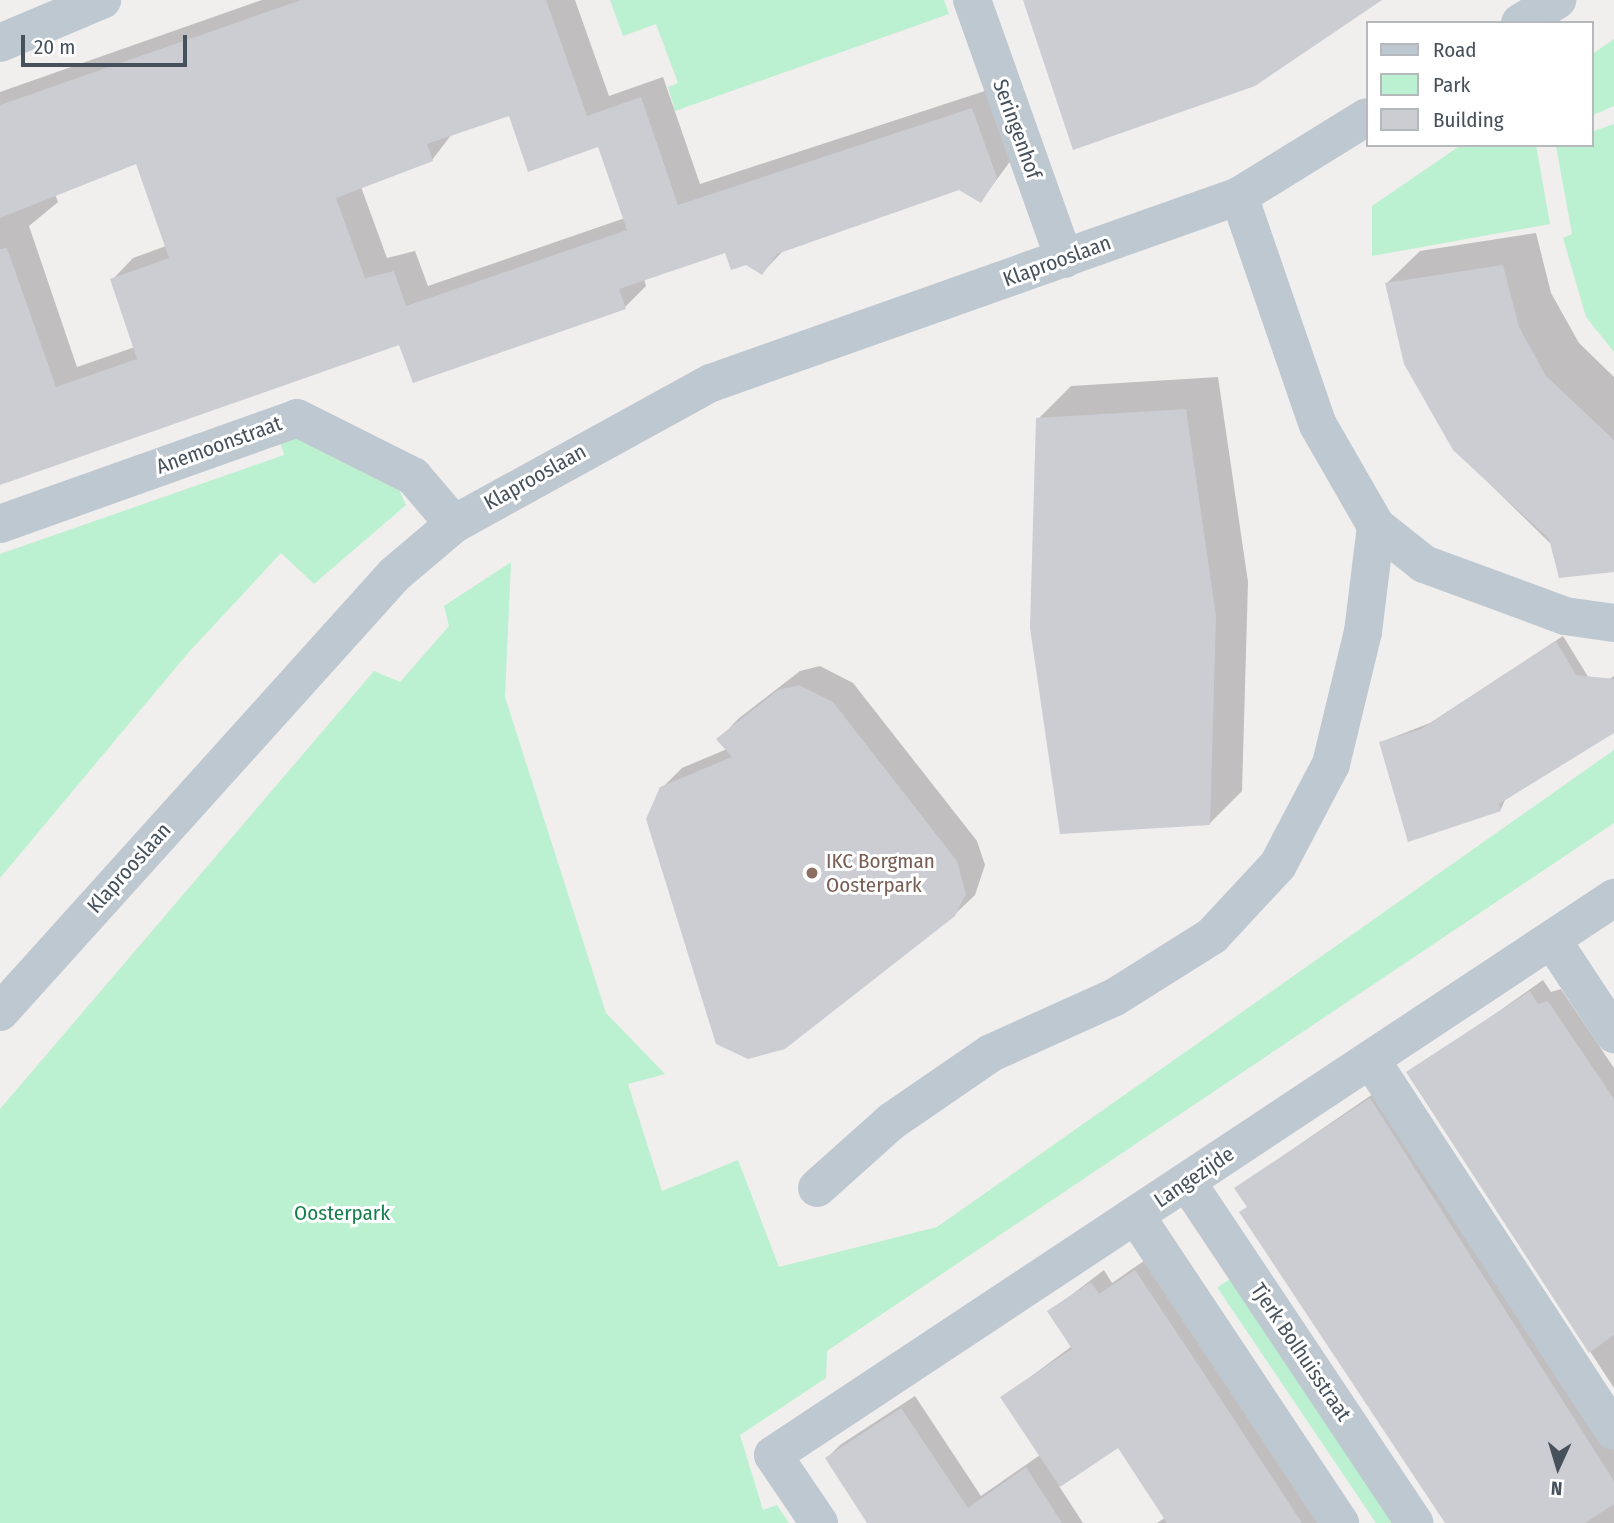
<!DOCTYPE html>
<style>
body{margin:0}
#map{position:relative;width:1614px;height:1523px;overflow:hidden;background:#f1eeee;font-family:"Fira Sans Condensed",sans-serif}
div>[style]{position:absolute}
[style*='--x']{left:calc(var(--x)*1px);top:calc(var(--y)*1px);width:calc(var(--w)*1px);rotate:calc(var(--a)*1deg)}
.green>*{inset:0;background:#bbf0d0;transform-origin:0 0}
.shadow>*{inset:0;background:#0003}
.building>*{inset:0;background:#cbcdd3}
.minor>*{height:38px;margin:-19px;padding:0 19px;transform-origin:19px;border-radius:19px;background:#bec8d0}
.dots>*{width:19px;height:19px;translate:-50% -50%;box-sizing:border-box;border:4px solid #fff;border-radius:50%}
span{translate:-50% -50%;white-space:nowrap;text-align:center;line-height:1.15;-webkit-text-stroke:6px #fff;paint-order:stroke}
.street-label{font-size:21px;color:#46515c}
.education-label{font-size:21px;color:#785e54}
.left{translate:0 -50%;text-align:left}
.park-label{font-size:21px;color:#157f4b}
.legend{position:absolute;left:1366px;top:21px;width:228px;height:126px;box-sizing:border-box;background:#fff;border:2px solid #b5b9be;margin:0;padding:9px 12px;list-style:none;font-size:21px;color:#46515c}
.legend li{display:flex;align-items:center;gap:14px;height:35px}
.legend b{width:35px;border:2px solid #b5b9be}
.north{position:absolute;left:1523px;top:1432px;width:70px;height:70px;-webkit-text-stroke:5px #fff;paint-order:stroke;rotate:184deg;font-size:19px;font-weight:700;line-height:28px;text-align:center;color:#46515c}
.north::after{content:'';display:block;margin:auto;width:24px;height:32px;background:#46515c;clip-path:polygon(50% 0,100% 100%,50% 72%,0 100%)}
.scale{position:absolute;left:21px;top:35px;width:166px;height:32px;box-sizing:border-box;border:4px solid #46515c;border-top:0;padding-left:9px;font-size:21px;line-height:24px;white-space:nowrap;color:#46515c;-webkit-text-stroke:5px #fff;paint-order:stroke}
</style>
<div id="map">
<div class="green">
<div style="clip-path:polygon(610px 0,944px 0,949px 14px,675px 111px,668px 87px,678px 83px,656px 24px,623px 36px)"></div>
<div style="clip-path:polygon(1614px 39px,1614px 106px,1591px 116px,1591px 55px)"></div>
<div style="clip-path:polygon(1614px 124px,1614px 352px,1586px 317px,1563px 238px,1572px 234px,1556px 146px,1591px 145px,1591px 132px)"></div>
<div style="clip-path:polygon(1461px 145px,1536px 145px,1550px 224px,1372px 256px,1372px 206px)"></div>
<div style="clip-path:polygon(279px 438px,305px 438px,396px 483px,406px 505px,314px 584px,281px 553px,188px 653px,0 878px,0 554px,284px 455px)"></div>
<div style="clip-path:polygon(511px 562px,505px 697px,606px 1013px,665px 1074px,628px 1084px,662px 1191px,738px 1160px,779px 1267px,937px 1227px,1614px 750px,1614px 823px,827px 1351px,826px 1378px,740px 1435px,763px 1510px,777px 1505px,789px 1523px,0 1523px,0 1109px,374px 671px,400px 682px,449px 626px,444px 606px)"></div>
<div style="left:1233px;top:1277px;width:295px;height:19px;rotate:56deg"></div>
</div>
<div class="shadow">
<div style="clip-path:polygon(evenodd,262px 0,575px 0,609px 96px,663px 77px,700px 184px,994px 88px,1017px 152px,981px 201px,959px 188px,783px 251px,762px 273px,726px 250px,644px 279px,646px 286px,625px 307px,400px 343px,0 483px,0 92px,262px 0,510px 113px,599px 145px,625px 218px,428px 286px,415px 251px,387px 258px,361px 187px,432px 160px,452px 134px,510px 113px,262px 0,137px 162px,166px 246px,133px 258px,112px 280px,135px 347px,77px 367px,29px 226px,58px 202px,55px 194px,137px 162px)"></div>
<div style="clip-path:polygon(1536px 233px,1551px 293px,1579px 343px,1614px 377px,1614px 563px,1554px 547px,1454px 449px,1387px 283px,1420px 251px)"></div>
<div style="clip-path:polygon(1218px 377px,1248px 582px,1242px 791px,1209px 824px,1038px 419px,1071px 386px)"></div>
<div style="clip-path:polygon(1563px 636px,1595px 688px,1614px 676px,1614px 732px,1506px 798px,1501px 809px,1409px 840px,1381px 742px,1430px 723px)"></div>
<div style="clip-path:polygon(820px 666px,853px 683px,977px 841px,985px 865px,975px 895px,954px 915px,662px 788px,682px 768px,727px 749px,719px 739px,738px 719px,800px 671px)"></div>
<div style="clip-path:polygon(1543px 980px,1551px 992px,1561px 989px,1614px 1068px,1614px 1388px,1409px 1075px)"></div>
<div style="clip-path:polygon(1383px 1087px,1614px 1434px,1614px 1523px,1448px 1523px,1236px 1188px)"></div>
<div style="clip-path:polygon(1148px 1258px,1323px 1523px,1157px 1523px,1166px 1517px,1118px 1445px,1059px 1486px,1083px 1523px,870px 1523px,827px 1458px,840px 1445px,915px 1396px,981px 1496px,1040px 1455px,1003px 1397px,1072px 1346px,1049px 1312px,1104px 1270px,1112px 1283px)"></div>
</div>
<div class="building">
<div style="clip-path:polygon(evenodd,301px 0,546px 0,591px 127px,587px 116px,641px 97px,678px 205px,972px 108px,997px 178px,981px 203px,959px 190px,777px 254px,762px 275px,746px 265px,731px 270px,725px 253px,619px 289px,626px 309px,413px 383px,399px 345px,0 485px,0 249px,7px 248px,56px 387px,137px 359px,110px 279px,169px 258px,136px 164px,0 218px,0 105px,301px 0,509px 116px,528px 172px,598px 147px,627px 230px,406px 306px,394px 271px,365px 278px,336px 198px,433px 161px,427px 144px,509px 116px)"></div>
<div style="clip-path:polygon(1023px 0,1382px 0,1255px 86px,1073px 150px)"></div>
<div style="clip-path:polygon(1503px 265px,1519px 327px,1546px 376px,1614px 440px,1614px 572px,1559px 578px,1549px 539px,1453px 450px,1404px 364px,1385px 283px)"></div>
<div style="clip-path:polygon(1186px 409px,1216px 616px,1210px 825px,1060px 834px,1030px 628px,1036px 418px)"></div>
<div style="clip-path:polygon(1556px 641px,1576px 675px,1614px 679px,1614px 733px,1499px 804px,1501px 811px,1408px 842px,1379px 742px,1421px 729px)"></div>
<div style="clip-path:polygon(799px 685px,833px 702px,957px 861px,966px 894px,955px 916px,785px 1049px,748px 1059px,716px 1044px,646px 819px,660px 787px,732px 757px,716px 739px,778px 690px)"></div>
<div style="clip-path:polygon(1530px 991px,1538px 1004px,1548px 1001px,1614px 1099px,1614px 1335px,1589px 1353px,1406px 1072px)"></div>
<div style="clip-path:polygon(1370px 1098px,1614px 1481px,1614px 1504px,1585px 1523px,1445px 1523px,1239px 1212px,1247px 1207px,1234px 1188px)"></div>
<div style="clip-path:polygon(1135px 1270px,1201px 1369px,1302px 1523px,1167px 1523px,1118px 1448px,1060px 1487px,1000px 1397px,1072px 1349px,1047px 1311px,1091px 1282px,1099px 1294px)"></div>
<div style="clip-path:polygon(901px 1408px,968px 1508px,1026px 1467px,1062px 1523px,867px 1523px,825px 1458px)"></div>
</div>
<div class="minor">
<div style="--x:972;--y:0;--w:275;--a:70.4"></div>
<div style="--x:1520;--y:23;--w:44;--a:-31.9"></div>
<div style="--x:0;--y:43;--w:111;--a:-22.9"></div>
<div style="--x:1239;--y:196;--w:242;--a:71"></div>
<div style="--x:1318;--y:425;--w:116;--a:60.1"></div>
<div style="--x:1376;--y:526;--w:61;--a:38.4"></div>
<div style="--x:1424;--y:564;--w:150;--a:20.2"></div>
<div style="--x:1565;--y:616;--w:49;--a:8.1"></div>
<div style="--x:0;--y:524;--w:315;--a:-19.6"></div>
<div style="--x:297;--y:418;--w:130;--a:26.6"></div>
<div style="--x:413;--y:476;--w:63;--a:49.5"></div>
<div style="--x:1552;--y:940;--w:113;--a:56.6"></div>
<div style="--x:0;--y:1012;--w:590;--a:-47.96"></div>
<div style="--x:395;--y:574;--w:77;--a:-40.3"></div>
<div style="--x:454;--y:524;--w:293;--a:-28.8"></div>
<div style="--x:711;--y:383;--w:560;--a:-19.5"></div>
<div style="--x:1239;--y:196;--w:150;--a:-31.7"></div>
<div style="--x:1371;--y:1060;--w:443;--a:56.8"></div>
<div style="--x:1187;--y:1182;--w:410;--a:56.3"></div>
<div style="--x:817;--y:1188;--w:101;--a:-41.8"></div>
<div style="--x:892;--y:1121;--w:120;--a:-34.5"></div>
<div style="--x:991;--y:1053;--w:136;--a:-24.3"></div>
<div style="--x:1115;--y:997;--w:115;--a:-32.2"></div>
<div style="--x:1212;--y:936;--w:97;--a:-47.1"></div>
<div style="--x:1278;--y:865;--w:114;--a:-62.3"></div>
<div style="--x:1331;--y:764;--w:136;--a:-76.4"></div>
<div style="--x:1363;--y:632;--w:107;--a:-83"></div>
<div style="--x:1136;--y:1216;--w:369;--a:56.4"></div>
<div style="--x:819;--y:1523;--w:82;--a:-124.1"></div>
<div style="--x:773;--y:1455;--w:1009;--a:-33.52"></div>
</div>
<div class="dots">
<div style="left:812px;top:873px;background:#8d6e63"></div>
</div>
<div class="street-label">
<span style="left:1017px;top:129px;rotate:70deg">Seringenhof</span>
<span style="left:1057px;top:261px;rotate:-20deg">Klaprooslaan</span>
<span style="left:219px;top:445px;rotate:-20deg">Anemoonstraat</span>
<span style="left:535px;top:477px;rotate:-29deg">Klaprooslaan</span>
<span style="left:129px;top:868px;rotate:-48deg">Klaprooslaan</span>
<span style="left:1194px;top:1177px;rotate:-34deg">Langezijde</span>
<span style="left:1301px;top:1352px;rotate:56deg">Tjerk Bolhuisstraat</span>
</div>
<div class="education-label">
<span class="left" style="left:826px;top:873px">IKC Borgman<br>Oosterpark</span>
</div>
<div class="park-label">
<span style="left:342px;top:1213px">Oosterpark</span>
</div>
<ul class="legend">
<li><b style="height:9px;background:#bec8d0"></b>Road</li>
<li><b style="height:19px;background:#bbf0d0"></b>Park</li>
<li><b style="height:19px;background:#cbcdd3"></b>Building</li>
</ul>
<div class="north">N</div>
<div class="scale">20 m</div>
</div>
